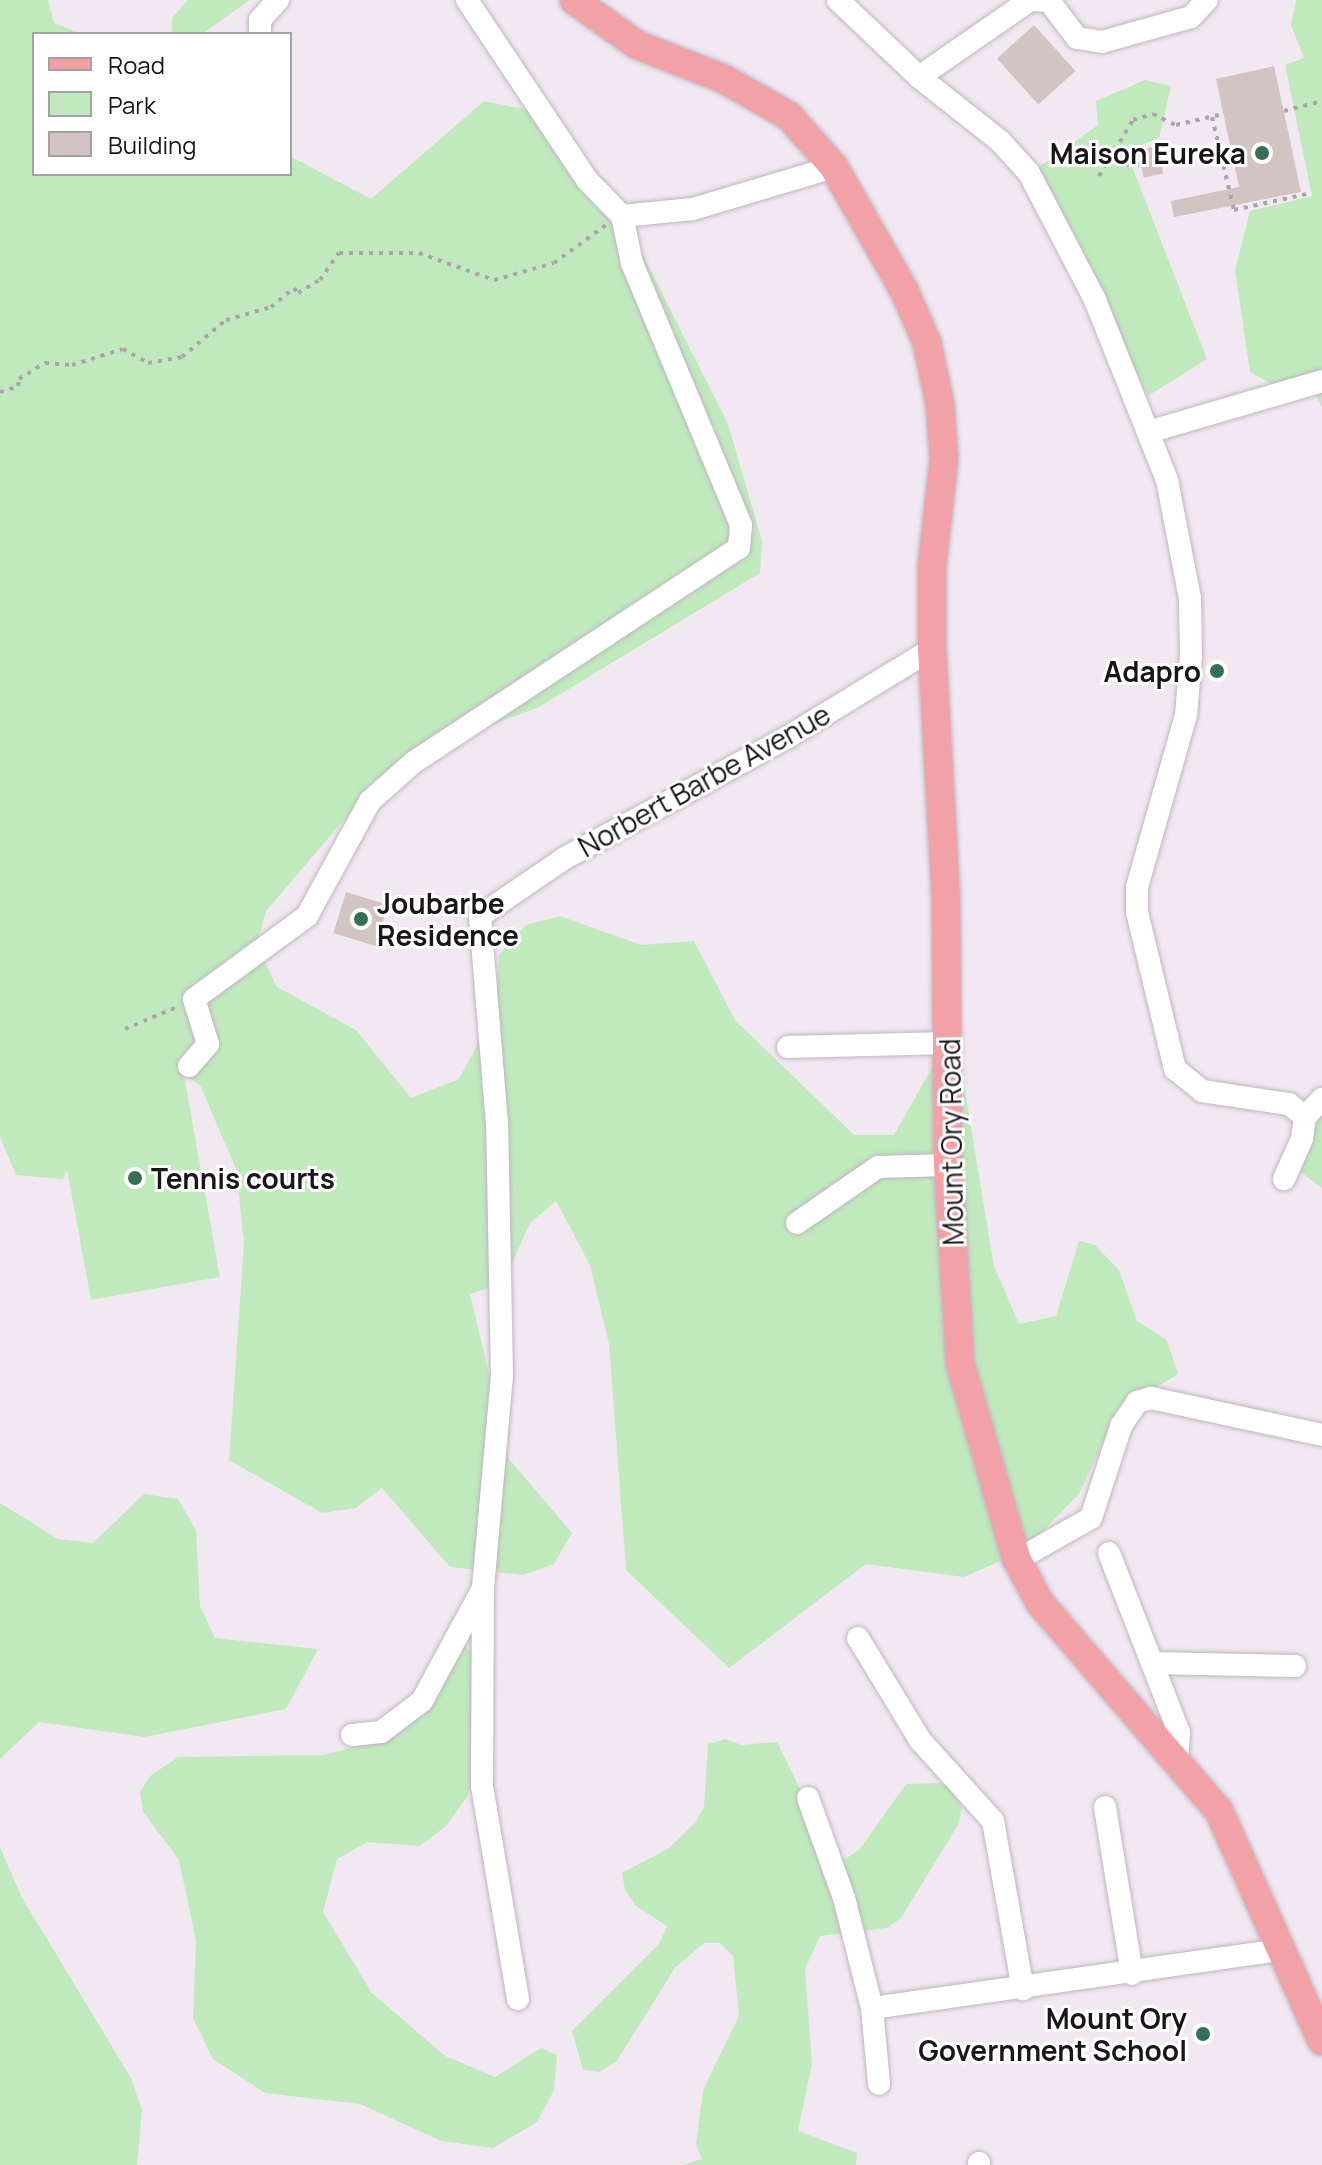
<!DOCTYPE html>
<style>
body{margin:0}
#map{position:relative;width:1322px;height:2165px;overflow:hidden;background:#f2e8f2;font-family:Manrope,sans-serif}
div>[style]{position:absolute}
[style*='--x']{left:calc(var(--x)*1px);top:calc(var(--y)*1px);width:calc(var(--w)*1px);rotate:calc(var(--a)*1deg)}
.green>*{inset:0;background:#c0eabe}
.building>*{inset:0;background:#d2c4c0;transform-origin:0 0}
.path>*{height:4px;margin-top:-2px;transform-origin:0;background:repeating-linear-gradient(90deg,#aca4ac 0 4px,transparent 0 10px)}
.roads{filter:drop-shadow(0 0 2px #bfb6bf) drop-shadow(0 0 2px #bfb6bf)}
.minor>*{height:22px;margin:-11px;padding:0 11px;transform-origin:11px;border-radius:11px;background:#fff}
.major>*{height:28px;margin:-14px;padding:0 14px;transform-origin:14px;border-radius:14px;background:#f2a1a7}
.dots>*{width:22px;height:22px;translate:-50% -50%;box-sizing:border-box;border:4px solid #fff;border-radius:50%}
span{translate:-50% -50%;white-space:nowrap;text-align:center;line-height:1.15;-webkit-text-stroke:6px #fff;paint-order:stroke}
.poi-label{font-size:28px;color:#191519;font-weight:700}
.right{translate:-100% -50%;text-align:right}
.left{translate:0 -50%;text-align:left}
.street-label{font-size:28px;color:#191519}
.legend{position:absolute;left:32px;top:32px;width:260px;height:144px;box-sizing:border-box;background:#fff;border:2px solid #a3a1a3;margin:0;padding:10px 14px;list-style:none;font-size:24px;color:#191519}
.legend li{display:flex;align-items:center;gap:16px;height:40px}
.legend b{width:40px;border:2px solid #a3a1a3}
</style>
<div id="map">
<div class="green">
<div style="clip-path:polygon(0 0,48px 0,54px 23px,82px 34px,34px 34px,34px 174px,290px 174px,290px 156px,371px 199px,484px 101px,543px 113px,607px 184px,728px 424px,762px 541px,760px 573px,539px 707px,411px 754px,372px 787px,266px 911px,257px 945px,277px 987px,356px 1030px,411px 1098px,459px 1079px,496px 1009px,499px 955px,526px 925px,560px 916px,641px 945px,694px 941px,735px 1020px,854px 1135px,894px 1135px,942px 1050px,959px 1054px,994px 1266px,1019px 1324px,1056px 1316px,1079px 1241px,1095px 1245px,1119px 1270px,1137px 1321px,1167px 1340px,1178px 1374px,1118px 1411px,1079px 1494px,1023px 1551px,964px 1577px,866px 1564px,729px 1668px,626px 1570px,609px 1344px,590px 1265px,556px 1201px,530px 1223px,503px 1283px,470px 1294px,509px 1459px,572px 1533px,554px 1564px,523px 1575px,450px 1567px,382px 1488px,356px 1508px,322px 1513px,229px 1460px,244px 1243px,236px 1169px,200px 1085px,184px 1075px,220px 1277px,91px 1300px,67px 1169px,63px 1179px,16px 1175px,0 1137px)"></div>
<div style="clip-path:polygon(188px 0,250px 0,202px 34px,172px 34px,172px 18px)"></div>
<div style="clip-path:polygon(1296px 0,1322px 0,1322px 407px,1311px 387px,1280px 389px,1250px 372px,1235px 270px,1250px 211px,1312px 196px,1285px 65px,1304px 58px,1291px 25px)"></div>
<div style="clip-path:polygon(1145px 80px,1171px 86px,1159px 138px,1126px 151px,1207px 359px,1148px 396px,1036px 169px,1098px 125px,1096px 101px)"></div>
<div style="clip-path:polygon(1322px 1114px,1322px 1188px,1294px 1167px)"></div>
<div style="clip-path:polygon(144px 1494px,178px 1499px,196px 1530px,200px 1606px,215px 1638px,318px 1649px,286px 1709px,144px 1737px,39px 1722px,0 1759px,0 1503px,58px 1539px,93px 1543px)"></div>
<div style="clip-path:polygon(463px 1645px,478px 1657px,473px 1781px,467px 1797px,446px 1826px,420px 1846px,367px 1842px,337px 1859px,323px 1912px,372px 1993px,445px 2056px,495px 2077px,541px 2048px,557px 2055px,554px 2090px,537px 2122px,493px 2148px,441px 2141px,360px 2104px,265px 2093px,213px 2059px,193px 2018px,196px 1941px,179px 1860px,143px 1812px,140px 1792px,150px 1776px,178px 1757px,324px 1755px,380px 1740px)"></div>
<div style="clip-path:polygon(725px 1739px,742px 1745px,777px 1742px,800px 1789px,813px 1845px,826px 1857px,845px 1859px,859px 1850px,906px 1784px,941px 1783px,956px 1793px,962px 1809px,958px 1825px,901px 1918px,887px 1928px,820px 1936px,805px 1969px,812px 2064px,798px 2131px,857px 2153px,856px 2165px,682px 2165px,702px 2159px,696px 2145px,703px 2090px,739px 2016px,733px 1956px,720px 1943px,704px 1943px,675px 1968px,616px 2062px,599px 2072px,583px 2070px,572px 2031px,659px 1944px,667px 1926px,636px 1906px,625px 1890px,622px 1873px,669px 1848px,695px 1823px,704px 1807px,708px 1744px)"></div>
<div style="clip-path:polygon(0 1847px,21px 1896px,131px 2078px,142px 2110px,137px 2165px,0 2165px)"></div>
</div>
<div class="building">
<div style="left:1034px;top:25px;width:62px;height:50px;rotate:48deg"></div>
<div style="clip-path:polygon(1274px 66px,1301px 192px,1174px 217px,1171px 201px,1239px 187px,1216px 79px)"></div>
<div style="left:1157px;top:146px;width:28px;height:20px;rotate:77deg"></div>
<div style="left:346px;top:892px;width:44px;height:43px;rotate:17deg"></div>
</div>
<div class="path">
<div style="--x:1284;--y:111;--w:39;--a:-15"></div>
<div style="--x:1212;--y:117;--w:96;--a:76.7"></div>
<div style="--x:1234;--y:210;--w:75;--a:-12.4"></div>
<div style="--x:1106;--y:164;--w:34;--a:2"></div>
<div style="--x:1099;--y:176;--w:66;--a:-58.7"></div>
<div style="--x:1133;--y:120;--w:21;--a:-17"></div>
<div style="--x:1153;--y:114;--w:25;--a:26"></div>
<div style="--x:1176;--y:125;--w:48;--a:-13.2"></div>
<div style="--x:0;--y:392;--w:19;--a:-18"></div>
<div style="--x:18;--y:386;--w:7;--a:-82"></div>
<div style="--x:19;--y:379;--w:31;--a:-32"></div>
<div style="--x:45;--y:363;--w:27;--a:4"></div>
<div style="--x:72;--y:365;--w:53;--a:-17.4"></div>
<div style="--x:123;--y:349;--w:29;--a:29"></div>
<div style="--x:148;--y:363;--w:35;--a:-10"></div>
<div style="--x:182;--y:357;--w:57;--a:-40.1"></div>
<div style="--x:226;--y:320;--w:47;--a:-16.1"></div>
<div style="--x:271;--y:307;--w:30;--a:-40"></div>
<div style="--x:294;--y:288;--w:6;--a:51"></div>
<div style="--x:298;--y:293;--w:26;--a:-31"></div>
<div style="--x:320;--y:280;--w:33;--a:-55"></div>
<div style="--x:339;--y:253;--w:80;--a:0"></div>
<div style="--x:419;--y:253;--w:80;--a:19.8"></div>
<div style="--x:494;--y:280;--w:62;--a:-15.8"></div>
<div style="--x:554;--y:263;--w:64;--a:-36.2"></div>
<div style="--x:125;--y:1029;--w:56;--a:-22.9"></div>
</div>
<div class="roads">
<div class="minor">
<div style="--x:467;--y:0;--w:216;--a:56.3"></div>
<div style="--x:587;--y:180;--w:50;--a:45.8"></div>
<div style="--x:622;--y:216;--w:71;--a:-5.6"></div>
<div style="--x:693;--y:209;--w:147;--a:-16.6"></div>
<div style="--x:838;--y:0;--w:112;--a:43.5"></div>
<div style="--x:919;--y:77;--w:103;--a:38.3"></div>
<div style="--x:1000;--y:141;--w:43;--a:47.8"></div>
<div style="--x:1029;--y:173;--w:143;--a:62.5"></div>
<div style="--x:1095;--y:300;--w:194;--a:68.2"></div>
<div style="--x:1167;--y:480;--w:120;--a:79"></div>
<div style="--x:1190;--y:598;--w:58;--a:89"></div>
<div style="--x:1191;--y:656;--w:59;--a:94.8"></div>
<div style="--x:1186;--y:715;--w:179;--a:105.9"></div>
<div style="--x:1137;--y:887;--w:25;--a:90"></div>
<div style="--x:1137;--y:912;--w:162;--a:76.4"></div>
<div style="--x:1175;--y:1069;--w:35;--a:39"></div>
<div style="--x:1202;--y:1091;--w:88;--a:8.5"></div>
<div style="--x:1289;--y:1104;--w:21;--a:39"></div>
<div style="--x:1305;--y:1117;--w:22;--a:98"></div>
<div style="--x:1302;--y:1139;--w:44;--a:114.2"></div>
<div style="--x:1033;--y:0;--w:16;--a:4"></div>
<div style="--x:1049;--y:1;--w:46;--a:52.9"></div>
<div style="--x:1077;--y:38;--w:25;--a:9"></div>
<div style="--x:1102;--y:42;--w:92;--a:-15.7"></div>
<div style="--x:1191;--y:17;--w:23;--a:-47"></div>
<div style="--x:260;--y:34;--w:14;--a:-90"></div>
<div style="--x:260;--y:20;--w:27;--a:-48"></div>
<div style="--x:919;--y:77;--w:135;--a:-34.7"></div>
<div style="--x:1148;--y:432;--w:181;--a:-16.3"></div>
<div style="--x:788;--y:1047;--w:160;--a:-1.4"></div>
<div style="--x:189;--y:1066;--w:29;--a:-49"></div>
<div style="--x:208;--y:1044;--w:47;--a:-107.3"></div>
<div style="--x:194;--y:999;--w:140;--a:-36.3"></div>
<div style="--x:307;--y:916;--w:131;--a:-61.3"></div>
<div style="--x:370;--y:801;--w:59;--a:-41.6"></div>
<div style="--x:414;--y:762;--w:389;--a:-33.4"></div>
<div style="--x:739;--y:548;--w:23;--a:-85"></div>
<div style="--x:741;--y:525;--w:284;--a:-112.6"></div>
<div style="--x:632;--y:263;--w:48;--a:-102"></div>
<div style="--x:1305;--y:1117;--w:25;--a:-47"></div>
<div style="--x:797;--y:1223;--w:98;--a:-34.7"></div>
<div style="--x:878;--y:1167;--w:70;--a:-1.6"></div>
<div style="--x:1109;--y:1553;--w:193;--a:68.7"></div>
<div style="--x:1179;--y:1733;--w:26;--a:94"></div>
<div style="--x:1017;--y:1560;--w:85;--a:-29.6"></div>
<div style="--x:1091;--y:1518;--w:97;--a:-71.9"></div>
<div style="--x:1121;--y:1426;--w:29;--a:-56"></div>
<div style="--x:1137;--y:1402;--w:15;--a:-16"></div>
<div style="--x:1151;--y:1398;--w:175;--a:12.2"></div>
<div style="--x:483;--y:1590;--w:196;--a:90.3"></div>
<div style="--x:482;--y:1786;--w:216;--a:80.4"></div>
<div style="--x:858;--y:1638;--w:119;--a:58.7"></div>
<div style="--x:920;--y:1740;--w:109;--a:48"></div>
<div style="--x:993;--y:1821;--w:171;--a:79.9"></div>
<div style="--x:1152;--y:1663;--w:143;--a:1.2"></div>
<div style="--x:352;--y:1735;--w:29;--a:-6"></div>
<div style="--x:381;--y:1732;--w:51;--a:-37.1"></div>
<div style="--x:422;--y:1701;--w:128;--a:-61.6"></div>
<div style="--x:483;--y:1588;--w:212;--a:-84.9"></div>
<div style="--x:502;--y:1377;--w:253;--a:-91.1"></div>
<div style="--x:497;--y:1124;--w:209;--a:-94.7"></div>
<div style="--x:480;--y:916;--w:103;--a:-34.3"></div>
<div style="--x:565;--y:858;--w:254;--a:-28.5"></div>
<div style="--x:788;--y:737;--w:169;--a:-31.4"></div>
<div style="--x:808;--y:1798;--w:106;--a:70.2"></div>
<div style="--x:844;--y:1898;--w:114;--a:75.7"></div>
<div style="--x:872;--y:2008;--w:76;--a:84.7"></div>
<div style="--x:1105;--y:1807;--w:169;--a:80.8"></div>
<div style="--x:872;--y:2008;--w:414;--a:-8.1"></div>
<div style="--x:979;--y:2163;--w:2;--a:90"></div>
</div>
<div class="major">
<div style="--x:574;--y:0;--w:77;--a:35.5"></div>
<div style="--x:637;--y:45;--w:93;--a:21.3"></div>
<div style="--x:724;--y:79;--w:75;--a:29.6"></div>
<div style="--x:789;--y:116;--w:68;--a:48.6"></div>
<div style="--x:834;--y:167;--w:142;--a:60.4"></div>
<div style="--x:904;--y:290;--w:58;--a:66.5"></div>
<div style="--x:927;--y:343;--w:62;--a:78"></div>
<div style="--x:940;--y:404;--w:55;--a:85.8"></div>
<div style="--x:944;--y:459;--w:108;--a:96.4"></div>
<div style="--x:932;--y:566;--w:83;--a:90"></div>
<div style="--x:932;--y:649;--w:253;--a:86.8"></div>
<div style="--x:946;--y:902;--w:263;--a:89.6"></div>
<div style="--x:948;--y:1165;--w:198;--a:86.5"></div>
<div style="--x:960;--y:1363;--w:205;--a:73.9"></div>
<div style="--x:1017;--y:1560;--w:49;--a:61.9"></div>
<div style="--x:1040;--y:1603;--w:274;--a:49.3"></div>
<div style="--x:1219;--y:1811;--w:252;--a:65.9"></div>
</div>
</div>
<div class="dots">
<div style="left:1262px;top:153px;background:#366f57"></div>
<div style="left:1217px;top:671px;background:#366f57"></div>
<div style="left:361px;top:919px;background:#366f57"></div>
<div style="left:135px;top:1178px;background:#366f57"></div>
<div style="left:1203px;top:2034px;background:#366f57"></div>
</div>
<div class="poi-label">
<span class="right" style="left:1246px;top:153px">Maison Eureka</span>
<span class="right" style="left:1201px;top:671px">Adapro</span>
<span class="left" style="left:377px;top:919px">Joubarbe<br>Residence</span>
<span class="left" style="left:151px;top:1178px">Tennis courts</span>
<span class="right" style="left:1187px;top:2034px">Mount Ory<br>Government School</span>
</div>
<div class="street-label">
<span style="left:704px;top:780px;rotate:-29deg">Norbert Barbe Avenue</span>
<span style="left:951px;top:1142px;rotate:-91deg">Mount Ory Road</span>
</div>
<ul class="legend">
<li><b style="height:10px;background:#f2a1a7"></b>Road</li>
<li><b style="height:22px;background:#c0eabe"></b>Park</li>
<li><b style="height:22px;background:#d2c4c0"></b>Building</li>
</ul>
</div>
